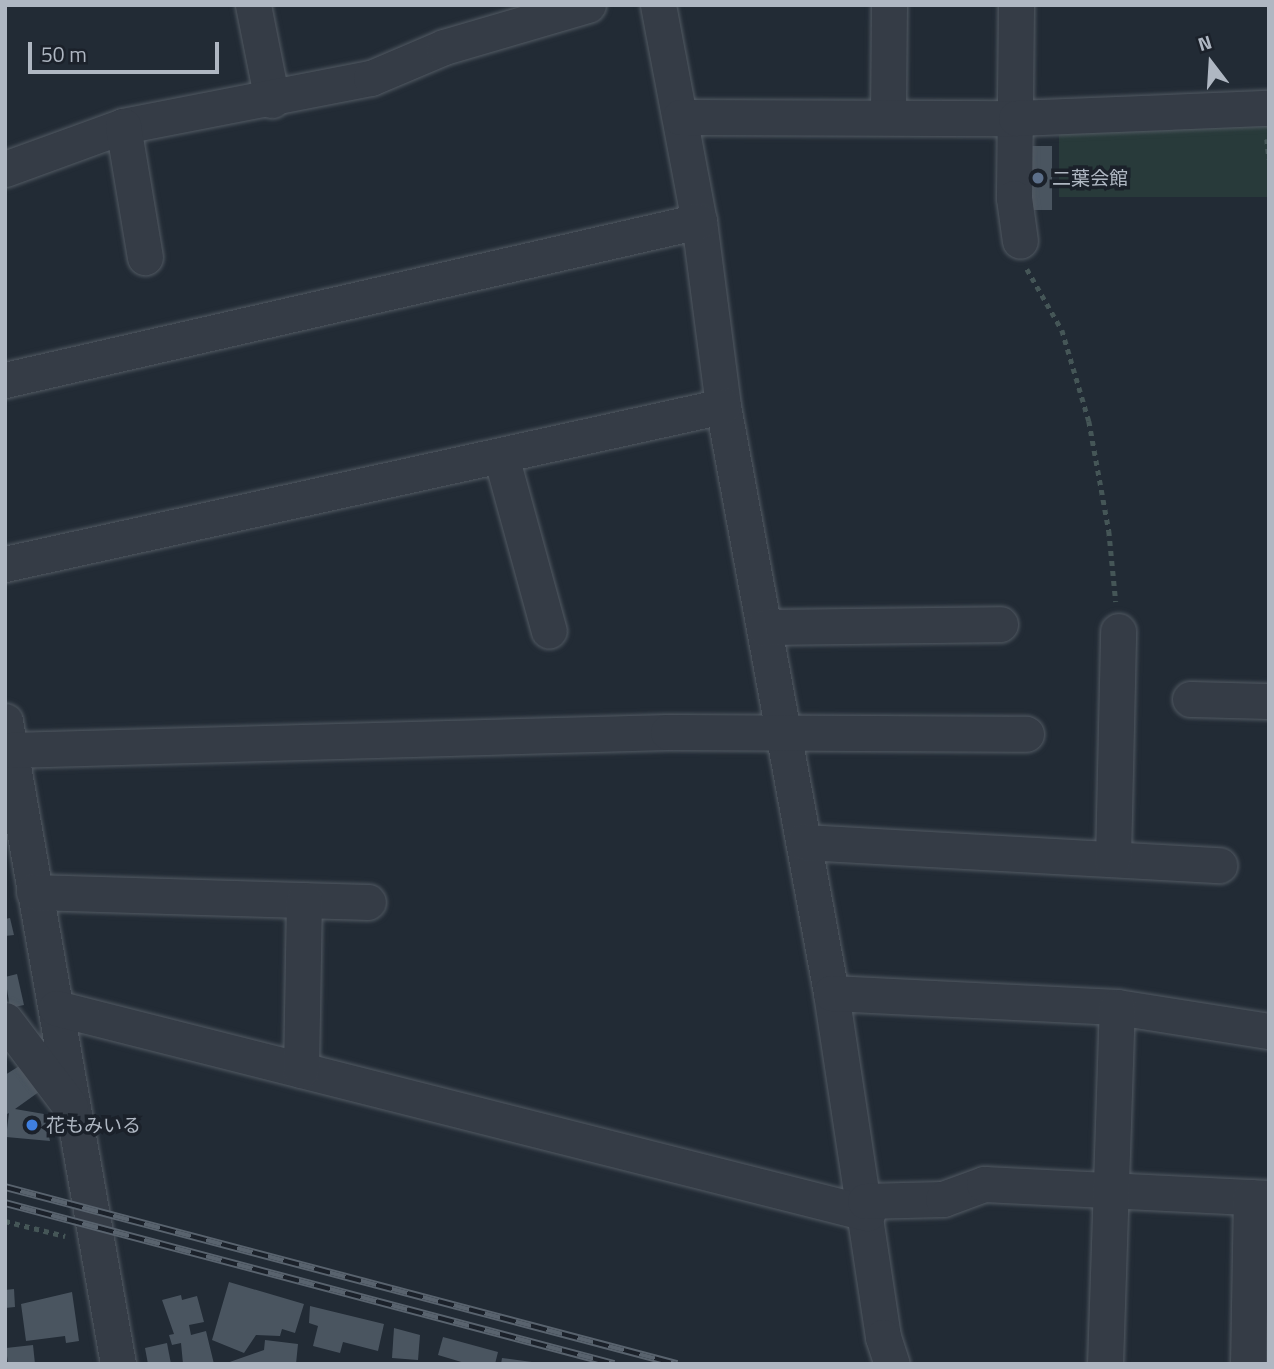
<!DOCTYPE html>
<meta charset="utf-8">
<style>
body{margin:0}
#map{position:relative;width:1274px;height:1369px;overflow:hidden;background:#222b35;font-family:"Titillium Web","Noto Sans JP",sans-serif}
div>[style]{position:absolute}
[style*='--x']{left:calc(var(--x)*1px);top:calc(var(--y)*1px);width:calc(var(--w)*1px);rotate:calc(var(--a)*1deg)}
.green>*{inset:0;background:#283a3a;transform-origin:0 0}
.building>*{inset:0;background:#4a5560;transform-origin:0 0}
.path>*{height:4.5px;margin-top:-2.25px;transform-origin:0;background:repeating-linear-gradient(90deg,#455657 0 5px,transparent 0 10px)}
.roads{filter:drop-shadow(0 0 2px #525a63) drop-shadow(0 0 2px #525a63)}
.minor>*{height:35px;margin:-17.5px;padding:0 17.5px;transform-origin:17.5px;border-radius:17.5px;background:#353c46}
.rail>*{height:8px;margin-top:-4px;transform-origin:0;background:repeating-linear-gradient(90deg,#1b212a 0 16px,#59636e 0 32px);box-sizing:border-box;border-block:2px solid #59636e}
.dots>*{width:19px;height:19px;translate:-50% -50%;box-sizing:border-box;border:4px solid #1b212a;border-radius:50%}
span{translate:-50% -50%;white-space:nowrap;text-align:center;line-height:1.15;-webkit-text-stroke:7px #1b212a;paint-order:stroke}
.poi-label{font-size:19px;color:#afb7c2}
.left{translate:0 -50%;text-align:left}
.frame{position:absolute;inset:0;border:7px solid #afb7c2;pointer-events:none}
.north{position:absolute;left:1176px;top:28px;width:70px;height:70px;-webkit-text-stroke:5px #1b212a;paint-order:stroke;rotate:343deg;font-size:19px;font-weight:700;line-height:28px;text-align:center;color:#afb7c2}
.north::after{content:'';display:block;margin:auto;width:24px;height:32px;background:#afb7c2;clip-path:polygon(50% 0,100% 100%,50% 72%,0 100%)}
.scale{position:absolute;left:28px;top:42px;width:191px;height:32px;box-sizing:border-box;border:4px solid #afb7c2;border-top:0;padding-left:9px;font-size:21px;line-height:24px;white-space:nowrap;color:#afb7c2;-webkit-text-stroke:5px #1b212a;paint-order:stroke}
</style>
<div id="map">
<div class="green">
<div style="left:1269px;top:120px;width:77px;height:210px;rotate:90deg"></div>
</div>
<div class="building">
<div style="left:1052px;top:146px;width:64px;height:28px;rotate:90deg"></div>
<div style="clip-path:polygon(10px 918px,14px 935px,5px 936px,5px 919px)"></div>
<div style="clip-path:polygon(17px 974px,24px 1005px,10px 1008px,5px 977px)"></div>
<div style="clip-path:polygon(24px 1063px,43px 1089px,15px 1109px,44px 1114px,50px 1141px,6px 1137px,9px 1113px,5px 1115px,5px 1075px)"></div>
<div style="clip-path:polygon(229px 1282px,304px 1304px,295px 1333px,282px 1329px,280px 1336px,256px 1335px,244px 1353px,212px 1340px)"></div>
<div style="clip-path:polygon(14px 1289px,15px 1307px,5px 1308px,5px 1290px)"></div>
<div style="clip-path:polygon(72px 1292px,79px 1341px,66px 1343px,65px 1336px,26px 1341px,21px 1304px)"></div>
<div style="clip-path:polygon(181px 1295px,182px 1300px,197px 1296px,204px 1322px,189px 1325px,191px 1335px,206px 1331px,214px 1364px,183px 1364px,181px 1343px,172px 1345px,169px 1335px,174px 1334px,162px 1300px)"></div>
<div style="clip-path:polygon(310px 1306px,384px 1324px,378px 1351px,343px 1342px,340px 1353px,313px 1346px,318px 1326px,309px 1323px)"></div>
<div style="clip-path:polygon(394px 1328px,420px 1335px,418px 1360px,392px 1358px)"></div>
<div style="clip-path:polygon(443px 1337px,498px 1352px,495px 1364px,468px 1364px,438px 1355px)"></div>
<div style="clip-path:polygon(265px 1340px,298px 1344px,296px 1364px,224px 1364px,264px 1350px)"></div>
<div style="clip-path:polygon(167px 1343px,171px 1364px,148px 1364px,145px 1348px)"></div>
<div style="clip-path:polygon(33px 1345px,35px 1364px,8px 1364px,6px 1348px)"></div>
<div style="clip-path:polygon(502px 1358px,532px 1362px,532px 1364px,501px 1364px)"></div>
</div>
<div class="path">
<div style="--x:1267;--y:139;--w:20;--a:84"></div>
<div style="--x:1027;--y:269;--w:70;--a:60.2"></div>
<div style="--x:1062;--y:330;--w:95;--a:73.5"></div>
<div style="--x:1089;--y:421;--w:112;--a:79.7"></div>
<div style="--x:1109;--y:531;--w:71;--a:84.4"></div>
<div style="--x:5;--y:1221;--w:62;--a:14"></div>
</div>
<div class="roads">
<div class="minor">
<div style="--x:253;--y:5;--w:97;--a:78.7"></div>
<div style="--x:658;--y:5;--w:220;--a:79.3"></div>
<div style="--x:699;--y:221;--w:187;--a:82.6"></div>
<div style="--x:723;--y:406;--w:597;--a:79.57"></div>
<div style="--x:831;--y:993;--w:348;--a:81.4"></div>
<div style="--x:883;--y:1337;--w:28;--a:72"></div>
<div style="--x:1016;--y:5;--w:193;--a:90.6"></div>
<div style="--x:1014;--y:198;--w:43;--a:82.1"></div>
<div style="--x:888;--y:116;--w:111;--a:-89.5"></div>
<div style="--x:680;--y:117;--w:336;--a:0.2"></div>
<div style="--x:1016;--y:118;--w:253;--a:-2.3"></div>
<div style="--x:123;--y:126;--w:253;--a:-11"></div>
<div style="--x:371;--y:78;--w:79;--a:-23"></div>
<div style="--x:444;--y:47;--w:150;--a:-16.3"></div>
<div style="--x:5;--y:169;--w:126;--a:-20"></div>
<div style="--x:123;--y:126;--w:133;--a:80.5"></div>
<div style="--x:5;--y:380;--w:712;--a:-12.9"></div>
<div style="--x:501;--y:456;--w:181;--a:74.7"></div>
<div style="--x:5;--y:564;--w:735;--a:-12.41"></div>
<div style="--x:764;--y:627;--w:236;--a:-0.7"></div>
<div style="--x:1190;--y:699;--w:79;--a:1.5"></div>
<div style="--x:5;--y:721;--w:653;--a:80.03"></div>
<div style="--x:10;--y:750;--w:658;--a:-1.57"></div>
<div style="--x:668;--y:732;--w:358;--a:0.3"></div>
<div style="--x:804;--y:842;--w:416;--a:3.2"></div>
<div style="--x:1113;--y:859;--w:228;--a:-88.7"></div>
<div style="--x:34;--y:892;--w:334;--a:1.7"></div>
<div style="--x:831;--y:993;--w:286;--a:2.8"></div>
<div style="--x:1117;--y:1007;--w:154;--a:9"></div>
<div style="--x:56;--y:1008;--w:837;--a:14.19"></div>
<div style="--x:5;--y:1020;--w:108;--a:52.9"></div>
<div style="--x:301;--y:1070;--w:170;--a:-89"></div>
<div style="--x:865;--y:1201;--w:78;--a:-1.5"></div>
<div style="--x:943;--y:1199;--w:44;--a:-20.1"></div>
<div style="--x:984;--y:1184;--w:285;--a:2.8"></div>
<div style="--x:1105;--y:1364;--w:357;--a:-88.1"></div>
<div style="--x:1248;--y:1364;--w:167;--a:-89"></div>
</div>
</div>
<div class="rail">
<div style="--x:5;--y:1187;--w:695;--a:14.76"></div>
<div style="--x:5;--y:1203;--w:630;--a:14.81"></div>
</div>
<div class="dots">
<div style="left:1038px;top:178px;background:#5c6f8a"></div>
<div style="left:32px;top:1125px;background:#3f7fe0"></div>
</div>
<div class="poi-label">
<span class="left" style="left:1052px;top:178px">二葉会館</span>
<span class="left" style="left:46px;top:1125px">花もみいる</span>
</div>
<div class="frame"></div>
<div class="north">N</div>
<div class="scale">50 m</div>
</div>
